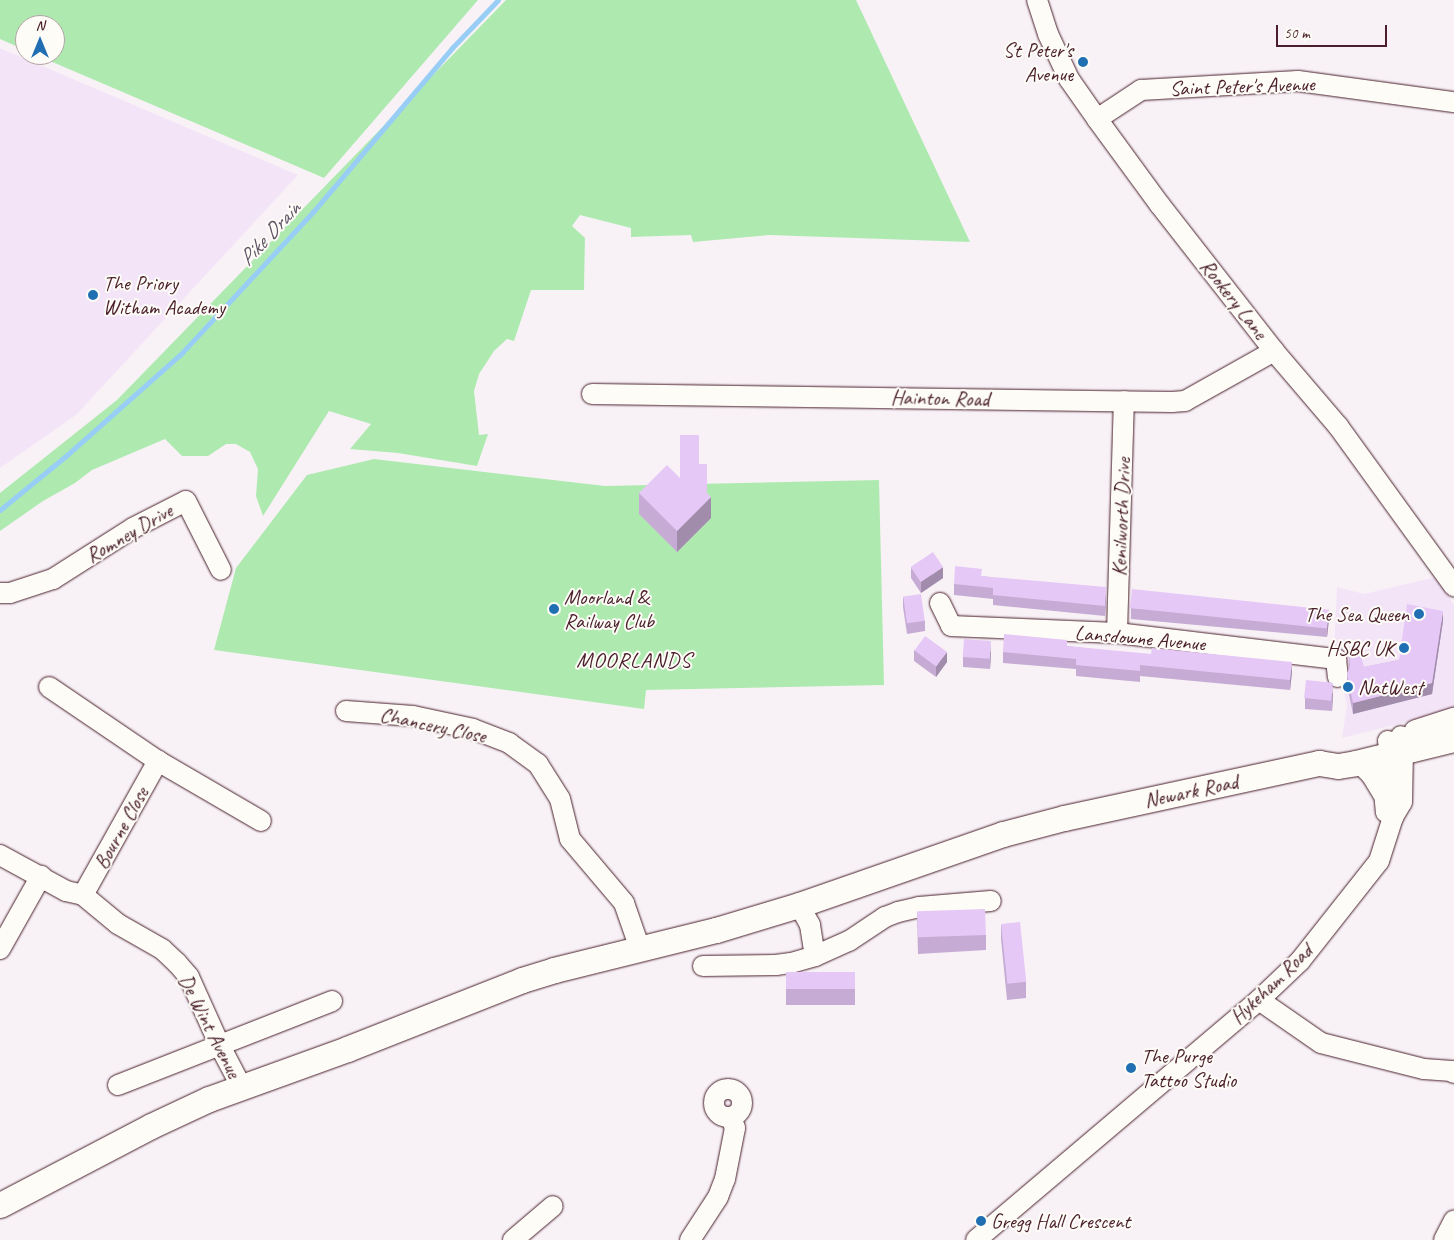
<!DOCTYPE html>
<style>
body{margin:0}
#map{position:relative;width:1454px;height:1240px;overflow:hidden;background:#f8f2f7;font-family:Caveat,sans-serif}
div>[style]{position:absolute}
[style*='--x']{left:calc(var(--x)*1px);top:calc(var(--y)*1px);width:calc(var(--w)*1px);rotate:calc(var(--a)*1deg)}
.built>*{inset:0;background:#f3e5f7}
.green>*{inset:0;background:#aeeab0}
.stream>*{height:4.5px;margin:-2.25px;padding:0 2.25px;transform-origin:2.25px;border-radius:2.25px;background:#98cef6}
.roads{filter:drop-shadow(0 0 1px #4a1f2b) drop-shadow(0 0 1px #4a1f2b)}
.minor>*{height:20px;margin:-10px;padding:0 10px;transform-origin:10px;border-radius:10px;background:#fdfcf7}
.minor>.ring{margin:-10px;padding:0;box-sizing:content-box;background:none;border:20px solid #fdfcf7;border-radius:50%}
.major>*{height:25px;margin:-12.5px;padding:0 12.5px;transform-origin:12.5px;border-radius:12.5px;background:#fdfcf7}
.wall>*{inset:0;background:#c6acd4;transform-origin:0 0}
.shaded-wall>*{inset:0;background:#a18cac}
.building>*{inset:0;background:#e6c8f6;transform-origin:0 0}
.dots>*{width:14px;height:14px;translate:-50% -50%;box-sizing:border-box;border:2px solid #fdfcf7;border-radius:50%}
span{translate:-50% -50%;white-space:nowrap;text-align:center;line-height:1.15;-webkit-text-stroke:4px #fdfcf7;paint-order:stroke}
.poi-label{font-size:21px;color:#4a1f2b}
.right{translate:-100% -50%;text-align:right}
.left{translate:0 -50%;text-align:left}
.street-label{font-size:21px;color:#4a1f2b}
.water-label{font-size:22px;color:#615468;font-style:italic}
.neighbourhood-label{font-size:22px;color:#4a1f2b;letter-spacing:1px}
.north{position:absolute;left:15px;top:15px;width:50px;height:50px;box-sizing:border-box;background:#fdfcf7;border:1px solid #b5a4a5;border-radius:50%;rotate:0deg;font-size:14px;font-weight:700;line-height:20px;text-align:center;color:#4a1f2b}
.north::after{content:'';display:block;margin:auto;width:18px;height:22px;background:#1f6fb2;clip-path:polygon(50% 0,100% 100%,50% 72%,0 100%)}
.scale{position:absolute;left:1276px;top:25px;width:111px;height:22px;box-sizing:border-box;border:2px solid #4a1f2b;border-top:0;padding-left:6px;font-size:15px;line-height:18px;white-space:nowrap;color:#4a1f2b;-webkit-text-stroke:4px #fdfcf7;paint-order:stroke}
</style>
<div id="map">
<div class="built">
<div style="clip-path:polygon(0 48px,298px 175px,76px 415px,0 468px)"></div>
<div style="clip-path:polygon(1436px 577px,1454px 605px,1454px 710px,1342px 738px,1347px 706px,1334px 649px,1337px 587px,1364px 594px)"></div>
</div>
<div class="green">
<div style="clip-path:polygon(0 0,478px 0,324px 178px,36px 55px,55px 55px,55px 25px,25px 25px,25px 50px,0 39px)"></div>
<div style="clip-path:polygon(506px 0,856px 0,970px 242px,769px 235px,693px 242px,691px 235px,631px 237px,631px 228px,580px 215px,572px 226px,585px 238px,584px 290px,531px 290px,514px 341px,507px 339px,494px 351px,479px 374px,474px 391px,479px 435px,488px 434px,477px 466px,398px 453px,350px 449px,371px 424px,329px 411px,263px 516px,256px 496px,258px 469px,250px 452px,236px 444px,226px 444px,208px 456px,182px 456px,165px 439px,92px 470px,75px 483px,43px 501px,0 531px,0 493px,117px 400px)"></div>
<div style="clip-path:polygon(374px 459px,605px 486px,879px 480px,884px 685px,646px 690px,644px 709px,214px 650px,236px 568px,307px 475px)"></div>
</div>
<div class="stream">
<div style="--x:0;--y:510;--w:85;--a:-39.3"></div>
<div style="--x:66;--y:456;--w:154;--a:-41.6"></div>
<div style="--x:181;--y:354;--w:194;--a:-47.1"></div>
<div style="--x:313;--y:212;--w:215;--a:-49.7"></div>
<div style="--x:452;--y:48;--w:66;--a:-46.2"></div>
</div>
<div class="roads">
<div class="minor">
<div style="--x:1037;--y:0;--w:36;--a:72"></div>
<div style="--x:1048;--y:34;--w:50;--a:65"></div>
<div style="--x:1069;--y:79;--w:49;--a:55"></div>
<div style="--x:1097;--y:119;--w:107;--a:53.8"></div>
<div style="--x:1160;--y:205;--w:185;--a:52"></div>
<div style="--x:1274;--y:351;--w:99;--a:49.5"></div>
<div style="--x:1338;--y:426;--w:198;--a:54.1"></div>
<div style="--x:1097;--y:119;--w:53;--a:-33.4"></div>
<div style="--x:1141;--y:90;--w:157;--a:-3.3"></div>
<div style="--x:1298;--y:81;--w:157;--a:7.7"></div>
<div style="--x:592;--y:394;--w:580;--a:0.79"></div>
<div style="--x:1172;--y:402;--w:13;--a:-4"></div>
<div style="--x:1185;--y:401;--w:102;--a:-29.3"></div>
<div style="--x:0;--y:593;--w:10;--a:0"></div>
<div style="--x:10;--y:593;--w:45;--a:-18"></div>
<div style="--x:53;--y:579;--w:95;--a:-32.5"></div>
<div style="--x:133;--y:528;--w:59;--a:-27"></div>
<div style="--x:186;--y:501;--w:77;--a:63.1"></div>
<div style="--x:940;--y:603;--w:25;--a:64"></div>
<div style="--x:951;--y:626;--w:166;--a:2.4"></div>
<div style="--x:1117;--y:633;--w:221;--a:6.8"></div>
<div style="--x:1336;--y:659;--w:18;--a:84"></div>
<div style="--x:1117;--y:633;--w:232;--a:-88.3"></div>
<div style="--x:49;--y:687;--w:132;--a:34.2"></div>
<div style="--x:346;--y:711;--w:67;--a:4.3"></div>
<div style="--x:413;--y:716;--w:61;--a:12.2"></div>
<div style="--x:473;--y:729;--w:39;--a:21"></div>
<div style="--x:509;--y:743;--w:36;--a:36"></div>
<div style="--x:538;--y:764;--w:41;--a:57.8"></div>
<div style="--x:560;--y:799;--w:41;--a:76"></div>
<div style="--x:570;--y:839;--w:84;--a:49.8"></div>
<div style="--x:624;--y:903;--w:49;--a:70.8"></div>
<div style="--x:1388;--y:741;--w:12;--a:81"></div>
<div style="--x:1390;--y:753;--w:38;--a:99"></div>
<div style="--x:1384;--y:791;--w:21;--a:85"></div>
<div style="--x:1386;--y:812;--w:9;--a:36"></div>
<div style="--x:0;--y:855;--w:75;--a:28.6"></div>
<div style="--x:66;--y:891;--w:17;--a:13"></div>
<div style="--x:83;--y:895;--w:45;--a:39.6"></div>
<div style="--x:118;--y:924;--w:51;--a:29.6"></div>
<div style="--x:162;--y:949;--w:21;--a:43"></div>
<div style="--x:177;--y:963;--w:18;--a:49"></div>
<div style="--x:189;--y:977;--w:76;--a:65.8"></div>
<div style="--x:220;--y:1046;--w:47;--a:62.4"></div>
<div style="--x:83;--y:895;--w:154;--a:-60.8"></div>
<div style="--x:158;--y:761;--w:119;--a:30.2"></div>
<div style="--x:799;--y:905;--w:23;--a:61"></div>
<div style="--x:810;--y:925;--w:31;--a:81"></div>
<div style="--x:815;--y:956;--w:37;--a:-24"></div>
<div style="--x:849;--y:941;--w:43;--a:-33.7"></div>
<div style="--x:885;--y:917;--w:14;--a:-21"></div>
<div style="--x:898;--y:912;--w:22;--a:-13"></div>
<div style="--x:919;--y:907;--w:72;--a:-4.8"></div>
<div style="--x:0;--y:949;--w:84;--a:-60.7"></div>
<div style="--x:703;--y:966;--w:73;--a:-0.8"></div>
<div style="--x:776;--y:965;--w:15;--a:-8"></div>
<div style="--x:791;--y:963;--w:25;--a:-16"></div>
<div style="--x:1259;--y:1000;--w:75;--a:34.7"></div>
<div style="--x:1321;--y:1043;--w:106;--a:14.2"></div>
<div style="--x:1424;--y:1069;--w:28;--a:4"></div>
<div style="--x:1452;--y:1071;--w:3;--a:45"></div>
<div style="--x:118;--y:1085;--w:230;--a:-21.4"></div>
<div class="ring" style="left:714px;top:1089px;width:8px;height:8px"></div>
<div style="--x:513;--y:1240;--w:52;--a:-40.4"></div>
<div style="--x:690;--y:1240;--w:51;--a:-56.9"></div>
<div style="--x:718;--y:1197;--w:19;--a:-69"></div>
<div style="--x:725;--y:1179;--w:52;--a:-78.9"></div>
<div style="--x:735;--y:1128;--w:12;--a:-110"></div>
<div style="--x:976;--y:1240;--w:371;--a:-40.3"></div>
<div style="--x:1259;--y:1000;--w:57;--a:-43.6"></div>
<div style="--x:1300;--y:961;--w:127;--a:-51.7"></div>
<div style="--x:1379;--y:861;--w:46;--a:-72.3"></div>
<div style="--x:1393;--y:817;--w:17;--a:-59"></div>
<div style="--x:1402;--y:802;--w:51;--a:-88.9"></div>
<div style="--x:1403;--y:751;--w:15;--a:-98"></div>
<div style="--x:1444;--y:1240;--w:22;--a:-63"></div>
</div>
<div class="major">
<div style="--x:1416;--y:732;--w:40;--a:-18"></div>
<div style="--x:1362;--y:762;--w:16;--a:45"></div>
<div style="--x:1373;--y:773;--w:21;--a:59"></div>
<div style="--x:0;--y:1205;--w:170;--a:-27.6"></div>
<div style="--x:151;--y:1126;--w:64;--a:-25"></div>
<div style="--x:209;--y:1099;--w:147;--a:-19.9"></div>
<div style="--x:347;--y:1049;--w:188;--a:-21.5"></div>
<div style="--x:522;--y:980;--w:34;--a:-17"></div>
<div style="--x:554;--y:970;--w:167;--a:-13.9"></div>
<div style="--x:716;--y:930;--w:87;--a:-16.8"></div>
<div style="--x:799;--y:905;--w:216;--a:-19.2"></div>
<div style="--x:1003;--y:834;--w:63;--a:-14.7"></div>
<div style="--x:1064;--y:818;--w:261;--a:-12.2"></div>
<div style="--x:1319;--y:763;--w:19;--a:9"></div>
<div style="--x:1338;--y:766;--w:18;--a:-9"></div>
<div style="--x:1356;--y:763;--w:101;--a:-13.8"></div>
</div>
</div>
<div class="wall">
<div style="clip-path:polygon(699px 464px,707px 493px,711px 518px,677px 552px,639px 514px,639px 493px,680px 478px)"></div>
<div style="clip-path:polygon(911px 568px,943px 578px,921px 593px,911px 578px)"></div>
<div style="clip-path:polygon(982px 576px,1106px 597px,1105px 616px,993px 605px,993px 599px,954px 595px,954px 584px)"></div>
<div style="clip-path:polygon(903px 597px,925px 621px,925px 631px,907px 634px,903px 607px)"></div>
<div style="clip-path:polygon(1131px 608px,1329px 619px,1327px 637px,1131px 619px)"></div>
<div style="clip-path:polygon(1443px 621px,1432px 694px,1353px 714px,1347px 685px,1347px 674px,1349px 668px,1349px 655px,1364px 667px,1399px 660px)"></div>
<div style="clip-path:polygon(1067px 646px,1292px 672px,1290px 690px,1140px 676px,1140px 682px,1076px 676px,1076px 669px,1003px 663px,1003px 652px)"></div>
<div style="clip-path:polygon(914px 650px,947px 662px,936px 677px,914px 661px)"></div>
<div style="clip-path:polygon(991px 652px,990px 669px,963px 667px,963px 657px)"></div>
<div style="clip-path:polygon(1333px 693px,1332px 711px,1305px 709px,1305px 698px)"></div>
<div style="clip-path:polygon(917px 913px,986px 935px,986px 950px,918px 954px)"></div>
<div style="clip-path:polygon(1001px 924px,1026px 982px,1026px 998px,1007px 1000px,1001px 939px)"></div>
<div style="left:855px;top:972px;width:33px;height:69px;rotate:90deg"></div>
</div>
<div class="shaded-wall">
<div style="clip-path:polygon(711px 497px,711px 518px,677px 552px,677px 531px)"></div>
<div style="clip-path:polygon(943px 567px,943px 578px,921px 593px,921px 582px)"></div>
<div style="clip-path:polygon(1106px 587px,1106px 597px,1105px 616px,1105px 606px)"></div>
<div style="clip-path:polygon(1329px 608px,1329px 619px,1327px 637px,1327px 627px)"></div>
<div style="clip-path:polygon(1443px 611px,1443px 621px,1432px 694px,1353px 714px,1353px 703px,1432px 683px)"></div>
<div style="clip-path:polygon(991px 641px,991px 652px,990px 669px,990px 659px)"></div>
<div style="clip-path:polygon(947px 652px,947px 662px,936px 677px,936px 666px)"></div>
<div style="clip-path:polygon(1292px 662px,1292px 672px,1290px 690px,1290px 680px)"></div>
<div style="clip-path:polygon(1333px 683px,1333px 693px,1332px 711px,1332px 701px)"></div>
</div>
<div class="building">
<div style="clip-path:polygon(680px 435px,699px 435px,699px 464px,707px 464px,707px 493px,711px 497px,677px 531px,639px 493px,667px 465px,680px 478px)"></div>
<div style="left:933px;top:552px;width:18px;height:27px;rotate:56deg"></div>
<div style="clip-path:polygon(955px 566px,982px 569px,981px 576px,1106px 587px,1105px 606px,993px 595px,993px 588px,954px 584px)"></div>
<div style="left:1132px;top:589px;width:198px;height:19px;rotate:6deg"></div>
<div style="left:921px;top:594px;width:27px;height:18px;rotate:82deg"></div>
<div style="clip-path:polygon(1407px 604px,1443px 611px,1432px 683px,1353px 703px,1347px 674px,1350px 666px,1349px 655px,1360px 652px,1364px 667px,1399px 660px)"></div>
<div style="clip-path:polygon(1004px 634px,1067px 640px,1067px 646px,1151px 654px,1152px 648px,1292px 662px,1290px 680px,1140px 665px,1140px 671px,1076px 665px,1076px 659px,1003px 652px)"></div>
<div style="left:925px;top:636px;width:27px;height:18px;rotate:36deg"></div>
<div style="left:964px;top:639px;width:27px;height:18px;rotate:4deg"></div>
<div style="left:1306px;top:680px;width:27px;height:18px;rotate:6deg"></div>
<div style="left:985px;top:909px;width:26px;height:68px;rotate:88deg"></div>
<div style="left:1020px;top:922px;width:60px;height:19px;rotate:84deg"></div>
<div style="left:855px;top:972px;width:17px;height:69px;rotate:90deg"></div>
</div>
<div class="dots">
<div style="left:1083px;top:62px;background:#1f6fb2"></div>
<div style="left:93px;top:295px;background:#1f6fb2"></div>
<div style="left:554px;top:609px;background:#1f6fb2"></div>
<div style="left:1419px;top:614px;background:#1f6fb2"></div>
<div style="left:1404px;top:648px;background:#1f6fb2"></div>
<div style="left:1348px;top:687px;background:#1f6fb2"></div>
<div style="left:1131px;top:1068px;background:#1f6fb2"></div>
<div style="left:981px;top:1221px;background:#1f6fb2"></div>
</div>
<div class="poi-label">
<span class="right" style="left:1073px;top:62px">St Peter's<br>Avenue</span>
<span class="left" style="left:103px;top:295px">The Priory<br>Witham Academy</span>
<span class="left" style="left:564px;top:609px">Moorland &amp;<br>Railway Club</span>
<span class="right" style="left:1409px;top:614px">The Sea Queen</span>
<span class="right" style="left:1394px;top:648px">HSBC UK</span>
<span class="left" style="left:1358px;top:687px">NatWest</span>
<span class="left" style="left:1141px;top:1068px">The Purge<br>Tattoo Studio</span>
<span class="left" style="left:991px;top:1221px">Gregg Hall Crescent</span>
</div>
<div class="street-label">
<span style="left:1242px;top:86px;rotate:-2deg">Saint Peter's Avenue</span>
<span style="left:1234px;top:299px;rotate:52deg">Rookery Lane</span>
<span style="left:940px;top:398px;rotate:1deg">Hainton Road</span>
<span style="left:1121px;top:517px;rotate:-88deg">Kenilworth Drive</span>
<span style="left:129px;top:533px;rotate:-30deg">Romney Drive</span>
<span style="left:1140px;top:638px;rotate:5deg">Lansdowne Avenue</span>
<span style="left:433px;top:725px;rotate:12deg">Chancery Close</span>
<span style="left:1191px;top:791px;rotate:-12deg">Newark Road</span>
<span style="left:121px;top:828px;rotate:-61deg">Bourne Close</span>
<span style="left:1271px;top:984px;rotate:-44deg">Hykeham Road</span>
<span style="left:210px;top:1026px;rotate:63deg">De Wint Avenue</span>
</div>
<div class="water-label">
<span style="left:270px;top:234px;rotate:-47deg">Pike Drain</span>
</div>
<div class="neighbourhood-label">
<span style="left:634px;top:661px">MOORLANDS</span>
</div>
<div class="north">N</div>
<div class="scale">50 m</div>
</div>
